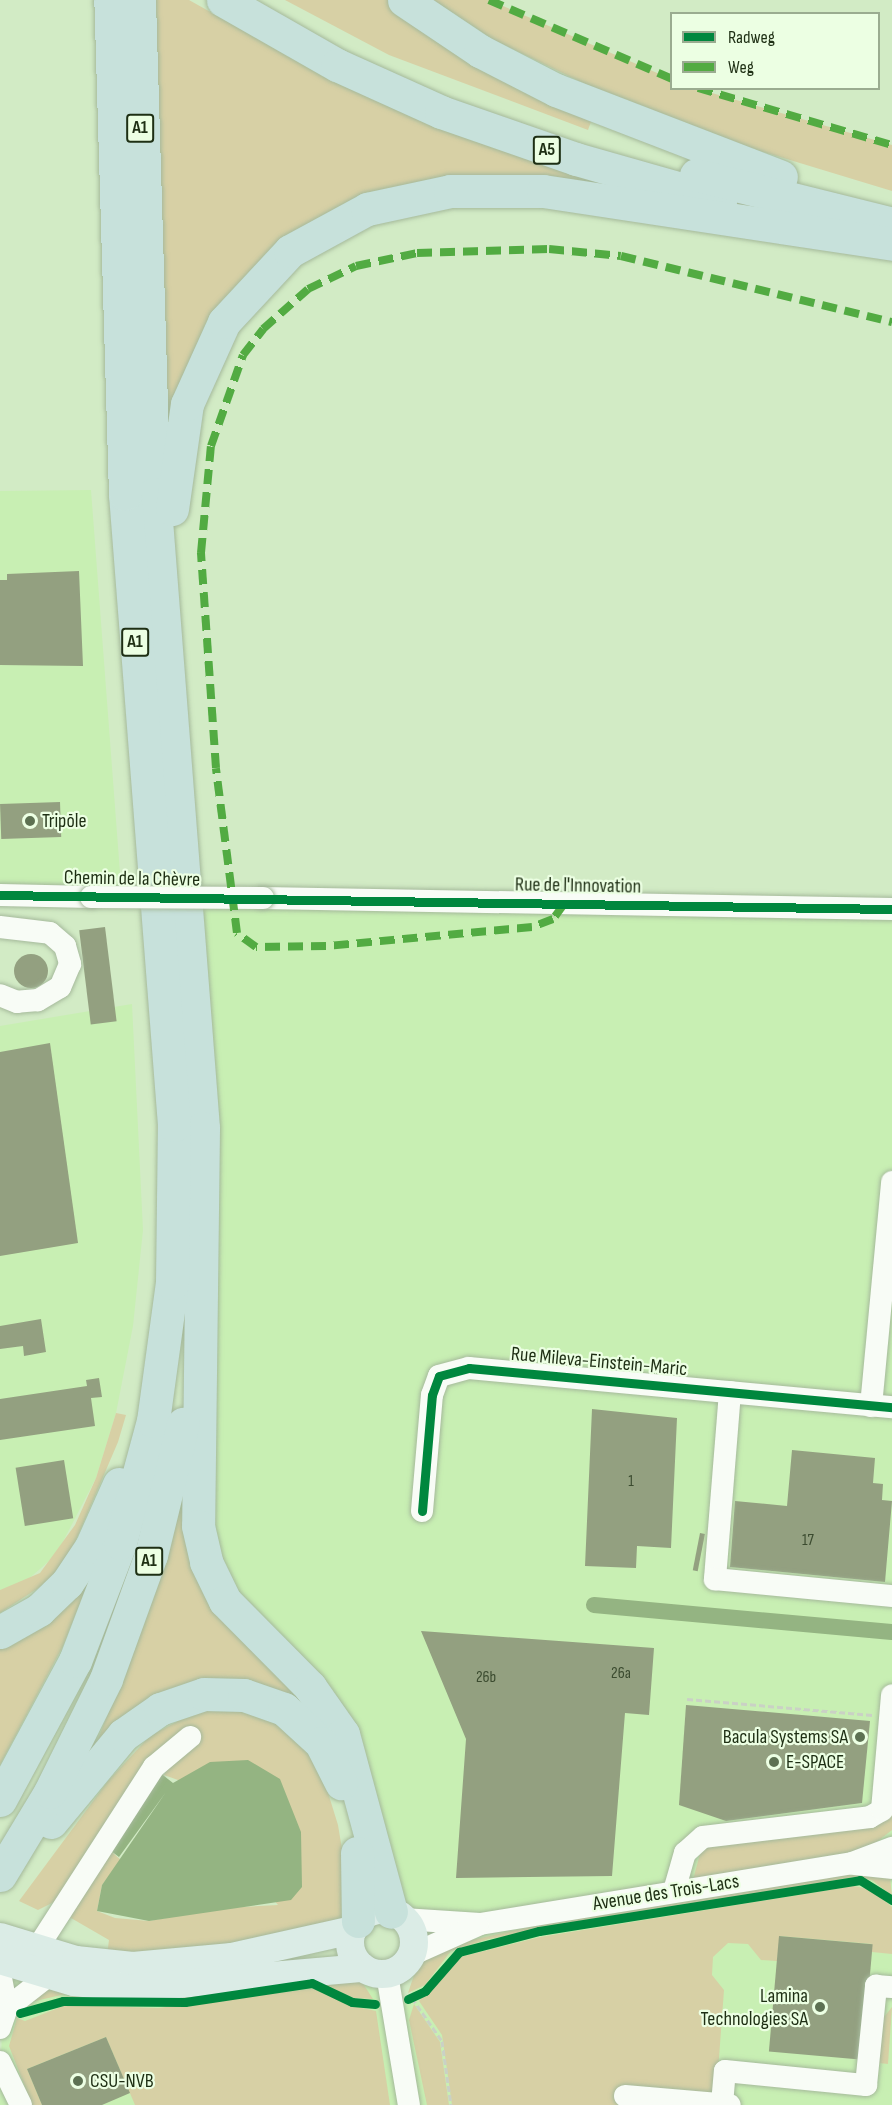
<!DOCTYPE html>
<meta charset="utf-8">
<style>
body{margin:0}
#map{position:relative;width:892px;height:2105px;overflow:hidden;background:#d2ebc5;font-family:"Sofia Sans Condensed",sans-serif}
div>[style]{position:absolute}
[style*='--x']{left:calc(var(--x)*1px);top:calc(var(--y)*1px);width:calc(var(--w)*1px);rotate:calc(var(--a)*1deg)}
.built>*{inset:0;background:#c8efb3}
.green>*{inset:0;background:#d7d0a5}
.water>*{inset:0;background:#94b482}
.canal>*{height:16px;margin:-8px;padding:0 8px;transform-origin:8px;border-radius:8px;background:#94b482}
.building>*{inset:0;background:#93a080;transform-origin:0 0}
.round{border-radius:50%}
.path>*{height:3px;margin-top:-1.5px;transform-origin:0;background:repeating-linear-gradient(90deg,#cad1c5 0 6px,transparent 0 9px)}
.roads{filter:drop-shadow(0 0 2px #a5b99b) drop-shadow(0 0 2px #a5b99b)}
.minor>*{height:22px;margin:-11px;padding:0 11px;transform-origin:11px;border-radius:11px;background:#f8fcf6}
.major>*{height:28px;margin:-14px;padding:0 14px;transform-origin:14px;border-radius:14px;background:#dbece6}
.major>.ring{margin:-14px;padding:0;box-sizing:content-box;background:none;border:28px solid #dbece6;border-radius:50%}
.highway>*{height:33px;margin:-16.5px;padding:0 16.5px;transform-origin:16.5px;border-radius:16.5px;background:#c7e1db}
.bridges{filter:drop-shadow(0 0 2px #a5b99b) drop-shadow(0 0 2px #a5b99b)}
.minor-bridge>*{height:22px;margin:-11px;padding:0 11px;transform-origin:11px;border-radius:11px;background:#f8fcf6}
.quiet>*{height:8px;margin-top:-4px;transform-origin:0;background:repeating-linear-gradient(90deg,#52ab42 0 15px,transparent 0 23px)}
.cycleway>*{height:9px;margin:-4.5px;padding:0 4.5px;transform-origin:4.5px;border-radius:4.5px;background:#00873e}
.dots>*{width:16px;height:16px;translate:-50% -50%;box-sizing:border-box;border:3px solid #ecffe3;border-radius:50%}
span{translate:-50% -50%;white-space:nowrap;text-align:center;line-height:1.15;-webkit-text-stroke:4.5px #ecffe3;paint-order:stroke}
.number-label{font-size:16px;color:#3b4b2f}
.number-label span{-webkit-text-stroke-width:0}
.shield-label span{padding:2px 4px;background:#ecffe3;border:2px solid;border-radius:4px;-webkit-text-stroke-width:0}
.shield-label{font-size:18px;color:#1e2f14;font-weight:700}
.poi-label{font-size:20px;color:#1e2f14}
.left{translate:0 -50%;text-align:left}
.right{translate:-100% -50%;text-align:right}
.street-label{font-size:20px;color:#1e2f14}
.legend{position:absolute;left:670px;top:12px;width:210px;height:78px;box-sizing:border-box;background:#ecffe3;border:2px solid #9aac90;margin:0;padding:8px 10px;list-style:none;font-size:18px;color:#1e2f14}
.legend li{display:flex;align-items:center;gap:12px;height:30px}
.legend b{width:30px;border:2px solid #9aac90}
</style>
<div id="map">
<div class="built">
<div style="clip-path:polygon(91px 490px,121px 886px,0 884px,0 491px)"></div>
<div style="clip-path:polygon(185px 898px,892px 909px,892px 2105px,0 2105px,3px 1982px,24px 1969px,329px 1968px,409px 2003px,426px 1940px,422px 1927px,397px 1902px,367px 1817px,211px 1576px)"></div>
<div style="clip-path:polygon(132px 1004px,143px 1230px,133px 1326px,116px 1413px,96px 1478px,56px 1555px,25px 1582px,0 1590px,0 1026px)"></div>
</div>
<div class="green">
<div style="clip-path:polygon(156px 0,189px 0,341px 85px,455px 134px,645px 198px,504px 182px,283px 247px,166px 442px)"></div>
<div style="clip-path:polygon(285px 0,388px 0,593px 116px,588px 130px,389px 55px)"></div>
<div style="clip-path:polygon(433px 0,489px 0,671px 79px,672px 88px,698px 89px,892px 145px,892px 191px,724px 140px,604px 93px,494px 40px)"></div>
<div style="clip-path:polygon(116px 1413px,126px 1415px,118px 1442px,70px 1554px,49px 1581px,0 1613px,0 1590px,40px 1573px,75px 1525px,96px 1478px)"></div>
<div style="clip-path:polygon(185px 1492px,191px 1527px,325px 1714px,250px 1688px,93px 1752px,152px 1601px)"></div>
<div style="clip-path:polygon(93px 1570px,63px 1646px,0 1765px,0 1643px)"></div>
<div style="clip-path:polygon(227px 1708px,271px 1719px,303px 1741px,321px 1770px,338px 1825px,349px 1891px,341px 1921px,250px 1945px,107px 1955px,109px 1940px,71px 1918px,68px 1911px,106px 1847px,121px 1860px,102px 1885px,97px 1911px,115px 1918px,149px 1921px,223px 1908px,278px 1905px,178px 1780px,164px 1775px,191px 1732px,56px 1901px,38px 1910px,19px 1901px,108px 1781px,150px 1736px,199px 1710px)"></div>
<div style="clip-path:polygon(892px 1805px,892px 1830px,865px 1851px,693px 1880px,702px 1846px)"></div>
<div style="clip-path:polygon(855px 1873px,890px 1878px,892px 1896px,872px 1880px,854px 1877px,489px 1939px,451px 1951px,425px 1985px,408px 1993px,417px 1966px,444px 1946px,566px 1919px)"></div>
<div style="clip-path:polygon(854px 1886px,873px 1890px,892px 1907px,892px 1954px,872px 1952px,872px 1944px,780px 1936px,777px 1961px,761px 1960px,748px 1944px,728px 1943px,713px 1957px,712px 1975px,724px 1990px,717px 2085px,711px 2093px,621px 2105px,452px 2105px,442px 2035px,419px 2001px,456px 1958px,540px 1937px)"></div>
<div style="clip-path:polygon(342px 1973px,362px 1982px,373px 1999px,354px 1998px,311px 1980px,182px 1998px,130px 2001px,70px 1993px,22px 2004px,46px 1987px,154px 1996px)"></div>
<div style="clip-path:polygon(318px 1988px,353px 2006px,376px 2011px,390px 2105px,135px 2105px,106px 2037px,27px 2069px,42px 2105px,32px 2105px,9px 2046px,17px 2018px,25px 2021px,66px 2005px,158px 2008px)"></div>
<div style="clip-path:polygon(414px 2004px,440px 2042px,449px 2105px,427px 2105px,409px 2020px)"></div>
<div style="clip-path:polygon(892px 2007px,888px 2064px,879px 2063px,884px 2017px)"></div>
</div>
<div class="water">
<div style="clip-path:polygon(248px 1760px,280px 1779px,301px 1832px,302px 1887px,291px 1900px,149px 1921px,97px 1911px,102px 1885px,166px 1792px,119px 1857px,106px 1847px,159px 1772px,173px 1783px,210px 1762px)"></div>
</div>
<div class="canal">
<div style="--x:594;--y:1605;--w:299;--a:5.2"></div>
</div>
<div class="building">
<div style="clip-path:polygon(79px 571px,83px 666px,0 665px,0 580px,7px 580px,7px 574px)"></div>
<div style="left:60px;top:802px;width:35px;height:60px;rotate:88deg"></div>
<div style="left:105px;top:927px;width:95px;height:26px;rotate:83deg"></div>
<div class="round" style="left:14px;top:954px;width:34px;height:34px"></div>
<div style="clip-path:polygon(50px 1043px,78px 1243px,0 1256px,0 1052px)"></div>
<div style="clip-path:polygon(41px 1319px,46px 1352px,24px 1356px,23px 1346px,0 1349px,0 1326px)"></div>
<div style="clip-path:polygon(99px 1378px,102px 1397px,91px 1398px,95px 1426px,0 1440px,0 1399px,87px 1386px,86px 1380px)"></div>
<div style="clip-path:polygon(592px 1409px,677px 1418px,671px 1548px,637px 1546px,636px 1568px,585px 1566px)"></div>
<div style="clip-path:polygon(792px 1450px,875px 1458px,873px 1483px,883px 1484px,882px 1500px,892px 1501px,885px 1582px,730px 1567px,735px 1501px,787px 1506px)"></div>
<div style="left:64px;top:1460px;width:59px;height:49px;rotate:81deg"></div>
<div style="left:700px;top:1533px;width:5px;height:38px;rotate:11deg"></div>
<div style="clip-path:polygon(421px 1631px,654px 1648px,649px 1715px,625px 1713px,612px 1876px,456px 1878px,466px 1739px)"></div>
<div style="clip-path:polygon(686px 1705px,870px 1721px,862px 1803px,726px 1821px,679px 1805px)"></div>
<div style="left:779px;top:1936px;width:94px;height:116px;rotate:5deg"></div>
<div style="clip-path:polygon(106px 2037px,130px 2093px,102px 2105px,42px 2105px,27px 2069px)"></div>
</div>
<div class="path">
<div style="--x:687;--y:1699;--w:186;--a:4.9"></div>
<div style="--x:412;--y:1998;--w:52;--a:55.1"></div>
<div style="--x:442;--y:2041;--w:65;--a:82"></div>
</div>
<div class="roads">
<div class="minor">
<div style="--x:0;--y:895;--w:91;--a:1.3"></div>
<div style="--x:263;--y:898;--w:629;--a:1"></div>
<div style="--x:0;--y:927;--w:50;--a:6.8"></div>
<div style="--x:50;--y:933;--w:20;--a:41"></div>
<div style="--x:65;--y:946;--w:19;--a:74"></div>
<div style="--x:70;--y:964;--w:25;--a:113"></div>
<div style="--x:60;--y:987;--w:26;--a:149"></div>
<div style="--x:38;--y:1000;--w:21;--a:175"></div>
<div style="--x:17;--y:1002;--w:18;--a:-158"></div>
<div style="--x:730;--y:1392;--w:188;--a:94.6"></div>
<div style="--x:715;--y:1579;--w:178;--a:5.5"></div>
<div style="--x:871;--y:1406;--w:225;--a:-84.6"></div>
<div style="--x:422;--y:1511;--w:116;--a:-85.1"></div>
<div style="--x:432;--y:1395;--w:20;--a:-70"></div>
<div style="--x:439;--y:1376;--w:31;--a:-15"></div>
<div style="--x:469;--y:1368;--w:425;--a:5.3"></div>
<div style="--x:854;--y:1864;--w:38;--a:6"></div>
<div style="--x:674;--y:1891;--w:40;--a:-74"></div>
<div style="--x:685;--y:1853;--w:24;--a:-42"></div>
<div style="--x:703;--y:1837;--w:168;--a:-6.8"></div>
<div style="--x:870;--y:1817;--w:14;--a:-30"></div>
<div style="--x:882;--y:1810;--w:115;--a:-85"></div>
<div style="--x:403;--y:1919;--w:77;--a:3.7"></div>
<div style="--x:480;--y:1924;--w:377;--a:-9.3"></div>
<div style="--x:852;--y:1863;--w:43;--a:-20.6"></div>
<div style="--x:36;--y:1950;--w:218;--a:-57.2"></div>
<div style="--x:154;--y:1767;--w:47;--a:-39.8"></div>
<div style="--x:411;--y:1955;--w:73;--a:-24.1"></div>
<div style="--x:0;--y:1973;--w:36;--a:79"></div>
<div style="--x:387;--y:1974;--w:133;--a:80.5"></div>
<div style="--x:0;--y:2028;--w:21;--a:-71"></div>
<div style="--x:7;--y:2008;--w:52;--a:-38"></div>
<div style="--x:0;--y:2062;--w:48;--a:64"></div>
<div style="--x:625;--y:2096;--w:105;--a:4.9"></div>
<div style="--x:722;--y:2104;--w:33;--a:-85"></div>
<div style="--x:725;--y:2071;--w:142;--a:5.7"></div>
<div style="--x:866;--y:2085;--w:100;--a:-84.2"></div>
<div style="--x:876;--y:1986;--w:16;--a:4"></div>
</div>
<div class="major">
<div class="ring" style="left:350px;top:1910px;width:36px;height:36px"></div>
<div style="--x:0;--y:1937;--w:79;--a:16.8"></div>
<div style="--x:76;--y:1960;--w:57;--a:6"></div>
<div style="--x:133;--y:1966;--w:99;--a:-5.2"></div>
<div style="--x:232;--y:1957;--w:124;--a:-12.6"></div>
<div style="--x:0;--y:1960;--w:77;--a:16.6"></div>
<div style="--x:74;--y:1982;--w:59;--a:5.8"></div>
<div style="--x:133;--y:1988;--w:231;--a:-5"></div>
</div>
<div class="highway">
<div style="--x:139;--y:0;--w:494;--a:88.3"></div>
<div style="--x:154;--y:494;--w:636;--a:85.58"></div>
<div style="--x:203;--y:1128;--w:398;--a:90.7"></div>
<div style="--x:198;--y:1526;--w:37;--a:77"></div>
<div style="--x:206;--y:1562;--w:43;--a:64"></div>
<div style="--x:225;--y:1601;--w:121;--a:45.3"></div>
<div style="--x:310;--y:1687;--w:57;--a:54.9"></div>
<div style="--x:343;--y:1734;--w:184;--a:74.9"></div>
<div style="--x:223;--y:0;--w:131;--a:29.7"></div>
<div style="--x:337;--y:65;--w:114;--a:24.3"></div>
<div style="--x:441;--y:112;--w:143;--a:19.2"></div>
<div style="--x:576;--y:159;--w:150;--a:15.9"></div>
<div style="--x:404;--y:0;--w:92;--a:33.9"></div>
<div style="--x:480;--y:51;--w:85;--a:27.2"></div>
<div style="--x:556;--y:90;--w:241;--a:21.1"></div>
<div style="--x:696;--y:175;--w:202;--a:14"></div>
<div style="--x:172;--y:509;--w:106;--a:-81.9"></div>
<div style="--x:187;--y:404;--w:90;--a:-65.7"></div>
<div style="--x:224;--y:322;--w:97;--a:-47.1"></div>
<div style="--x:290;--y:251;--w:88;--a:-28.6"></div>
<div style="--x:367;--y:209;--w:85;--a:-12.2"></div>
<div style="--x:450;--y:191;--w:93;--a:0"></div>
<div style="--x:543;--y:191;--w:353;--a:8.6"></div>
<div style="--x:0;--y:1632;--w:45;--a:-29.4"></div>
<div style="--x:39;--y:1610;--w:39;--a:-44"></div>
<div style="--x:67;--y:1583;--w:43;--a:-56.3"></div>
<div style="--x:91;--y:1547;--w:69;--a:-66"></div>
<div style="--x:0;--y:1800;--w:158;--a:-61.7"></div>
<div style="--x:75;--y:1661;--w:126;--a:-69.1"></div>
<div style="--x:120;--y:1543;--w:126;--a:-74.9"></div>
<div style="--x:153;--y:1421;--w:139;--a:-82.2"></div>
<div style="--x:172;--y:1283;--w:158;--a:-89.3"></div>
<div style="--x:174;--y:1125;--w:633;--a:-94.44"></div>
<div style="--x:125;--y:494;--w:494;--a:-91.7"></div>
<div style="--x:51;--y:1822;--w:113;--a:-50.4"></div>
<div style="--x:123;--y:1735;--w:45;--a:-35.1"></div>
<div style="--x:160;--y:1709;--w:46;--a:-18.8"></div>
<div style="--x:204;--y:1694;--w:40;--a:1.4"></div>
<div style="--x:244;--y:1695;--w:42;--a:19.3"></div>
<div style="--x:284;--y:1709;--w:50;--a:42.6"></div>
<div style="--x:321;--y:1743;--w:45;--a:63.4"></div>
<div style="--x:357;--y:1853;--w:68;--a:89.2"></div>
<div style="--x:0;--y:1875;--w:97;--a:-58.9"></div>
<div style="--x:50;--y:1792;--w:126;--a:-63.6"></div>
<div style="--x:106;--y:1679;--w:132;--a:-70.1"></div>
<div style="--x:151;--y:1555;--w:135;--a:-76.3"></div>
</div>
</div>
<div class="bridges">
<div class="minor-bridge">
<div style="--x:91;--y:897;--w:172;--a:0.3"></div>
</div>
</div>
<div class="quiet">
<div style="--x:489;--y:0;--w:199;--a:23.3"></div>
<div style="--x:698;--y:88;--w:202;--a:16.4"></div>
<div style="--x:564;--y:904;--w:19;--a:126"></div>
<div style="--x:553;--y:919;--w:22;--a:159"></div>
<div style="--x:532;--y:927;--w:207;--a:174.7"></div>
<div style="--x:326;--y:946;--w:70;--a:179.2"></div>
<div style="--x:256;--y:947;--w:24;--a:-144"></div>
<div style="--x:237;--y:933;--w:166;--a:-97.3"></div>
<div style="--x:216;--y:768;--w:216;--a:-94"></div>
<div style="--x:201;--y:553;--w:107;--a:-84.7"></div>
<div style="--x:211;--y:446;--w:96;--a:-70.6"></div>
<div style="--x:243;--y:355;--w:33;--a:-52"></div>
<div style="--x:263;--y:329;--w:60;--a:-41.6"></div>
<div style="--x:308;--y:289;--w:53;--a:-25.6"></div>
<div style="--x:356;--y:266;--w:62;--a:-12"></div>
<div style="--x:417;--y:253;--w:132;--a:-1.7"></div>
<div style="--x:549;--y:249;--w:72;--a:5.6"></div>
<div style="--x:621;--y:256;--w:279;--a:13.7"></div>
</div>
<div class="cycleway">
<div style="--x:0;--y:895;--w:892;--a:0.9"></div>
<div style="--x:422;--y:1511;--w:116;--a:-85.1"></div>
<div style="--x:432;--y:1395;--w:20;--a:-70"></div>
<div style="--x:439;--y:1376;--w:31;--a:-15"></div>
<div style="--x:469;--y:1368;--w:425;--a:5.3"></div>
<div style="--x:408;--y:1999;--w:19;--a:-25"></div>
<div style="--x:425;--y:1991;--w:52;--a:-48.9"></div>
<div style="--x:459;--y:1952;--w:83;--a:-14.7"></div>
<div style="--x:539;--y:1931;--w:325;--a:-9"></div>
<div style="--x:860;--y:1880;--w:38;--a:32"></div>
<div style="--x:20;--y:2013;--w:45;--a:-15.6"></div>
<div style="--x:63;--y:2001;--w:122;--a:0.5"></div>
<div style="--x:185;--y:2002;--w:128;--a:-8.5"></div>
<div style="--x:312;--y:1983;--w:44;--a:25.4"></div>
<div style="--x:352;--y:2002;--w:23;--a:5"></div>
</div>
<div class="dots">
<div style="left:30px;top:821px;background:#5d7152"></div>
<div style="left:860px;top:1737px;background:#5d7152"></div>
<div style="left:774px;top:1762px;background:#5d7152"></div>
<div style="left:820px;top:2007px;background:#5d7152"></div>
<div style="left:78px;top:2081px;background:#5d7152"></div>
</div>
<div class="number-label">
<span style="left:631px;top:1482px">1</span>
<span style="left:808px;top:1541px">17</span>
<span style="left:621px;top:1674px">26a</span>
<span style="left:486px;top:1678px">26b</span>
</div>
<div class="shield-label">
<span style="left:140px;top:128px">A1</span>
<span style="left:547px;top:150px">A5</span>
<span style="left:135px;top:642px">A1</span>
<span style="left:149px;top:1561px">A1</span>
</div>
<div class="poi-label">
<span class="left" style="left:42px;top:821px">Tripōle</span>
<span class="right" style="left:848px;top:1737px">Bacula Systems SA</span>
<span class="left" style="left:786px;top:1762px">E-SPACE</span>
<span class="right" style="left:808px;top:2008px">Lamina<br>Technologies SA</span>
<span class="left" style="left:90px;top:2081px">CSU-NVB</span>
</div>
<div class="street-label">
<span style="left:132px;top:879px;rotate:1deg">Chemin de la Chèvre</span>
<span style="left:578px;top:886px;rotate:1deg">Rue de l'Innovation</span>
<span style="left:599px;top:1362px;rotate:5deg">Rue Mileva-Einstein-Maric</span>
<span style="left:666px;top:1893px;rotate:-9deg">Avenue des Trois-Lacs</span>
</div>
<ul class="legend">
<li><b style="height:8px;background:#00873e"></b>Radweg</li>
<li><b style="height:8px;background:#52ab42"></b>Weg</li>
</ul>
</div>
